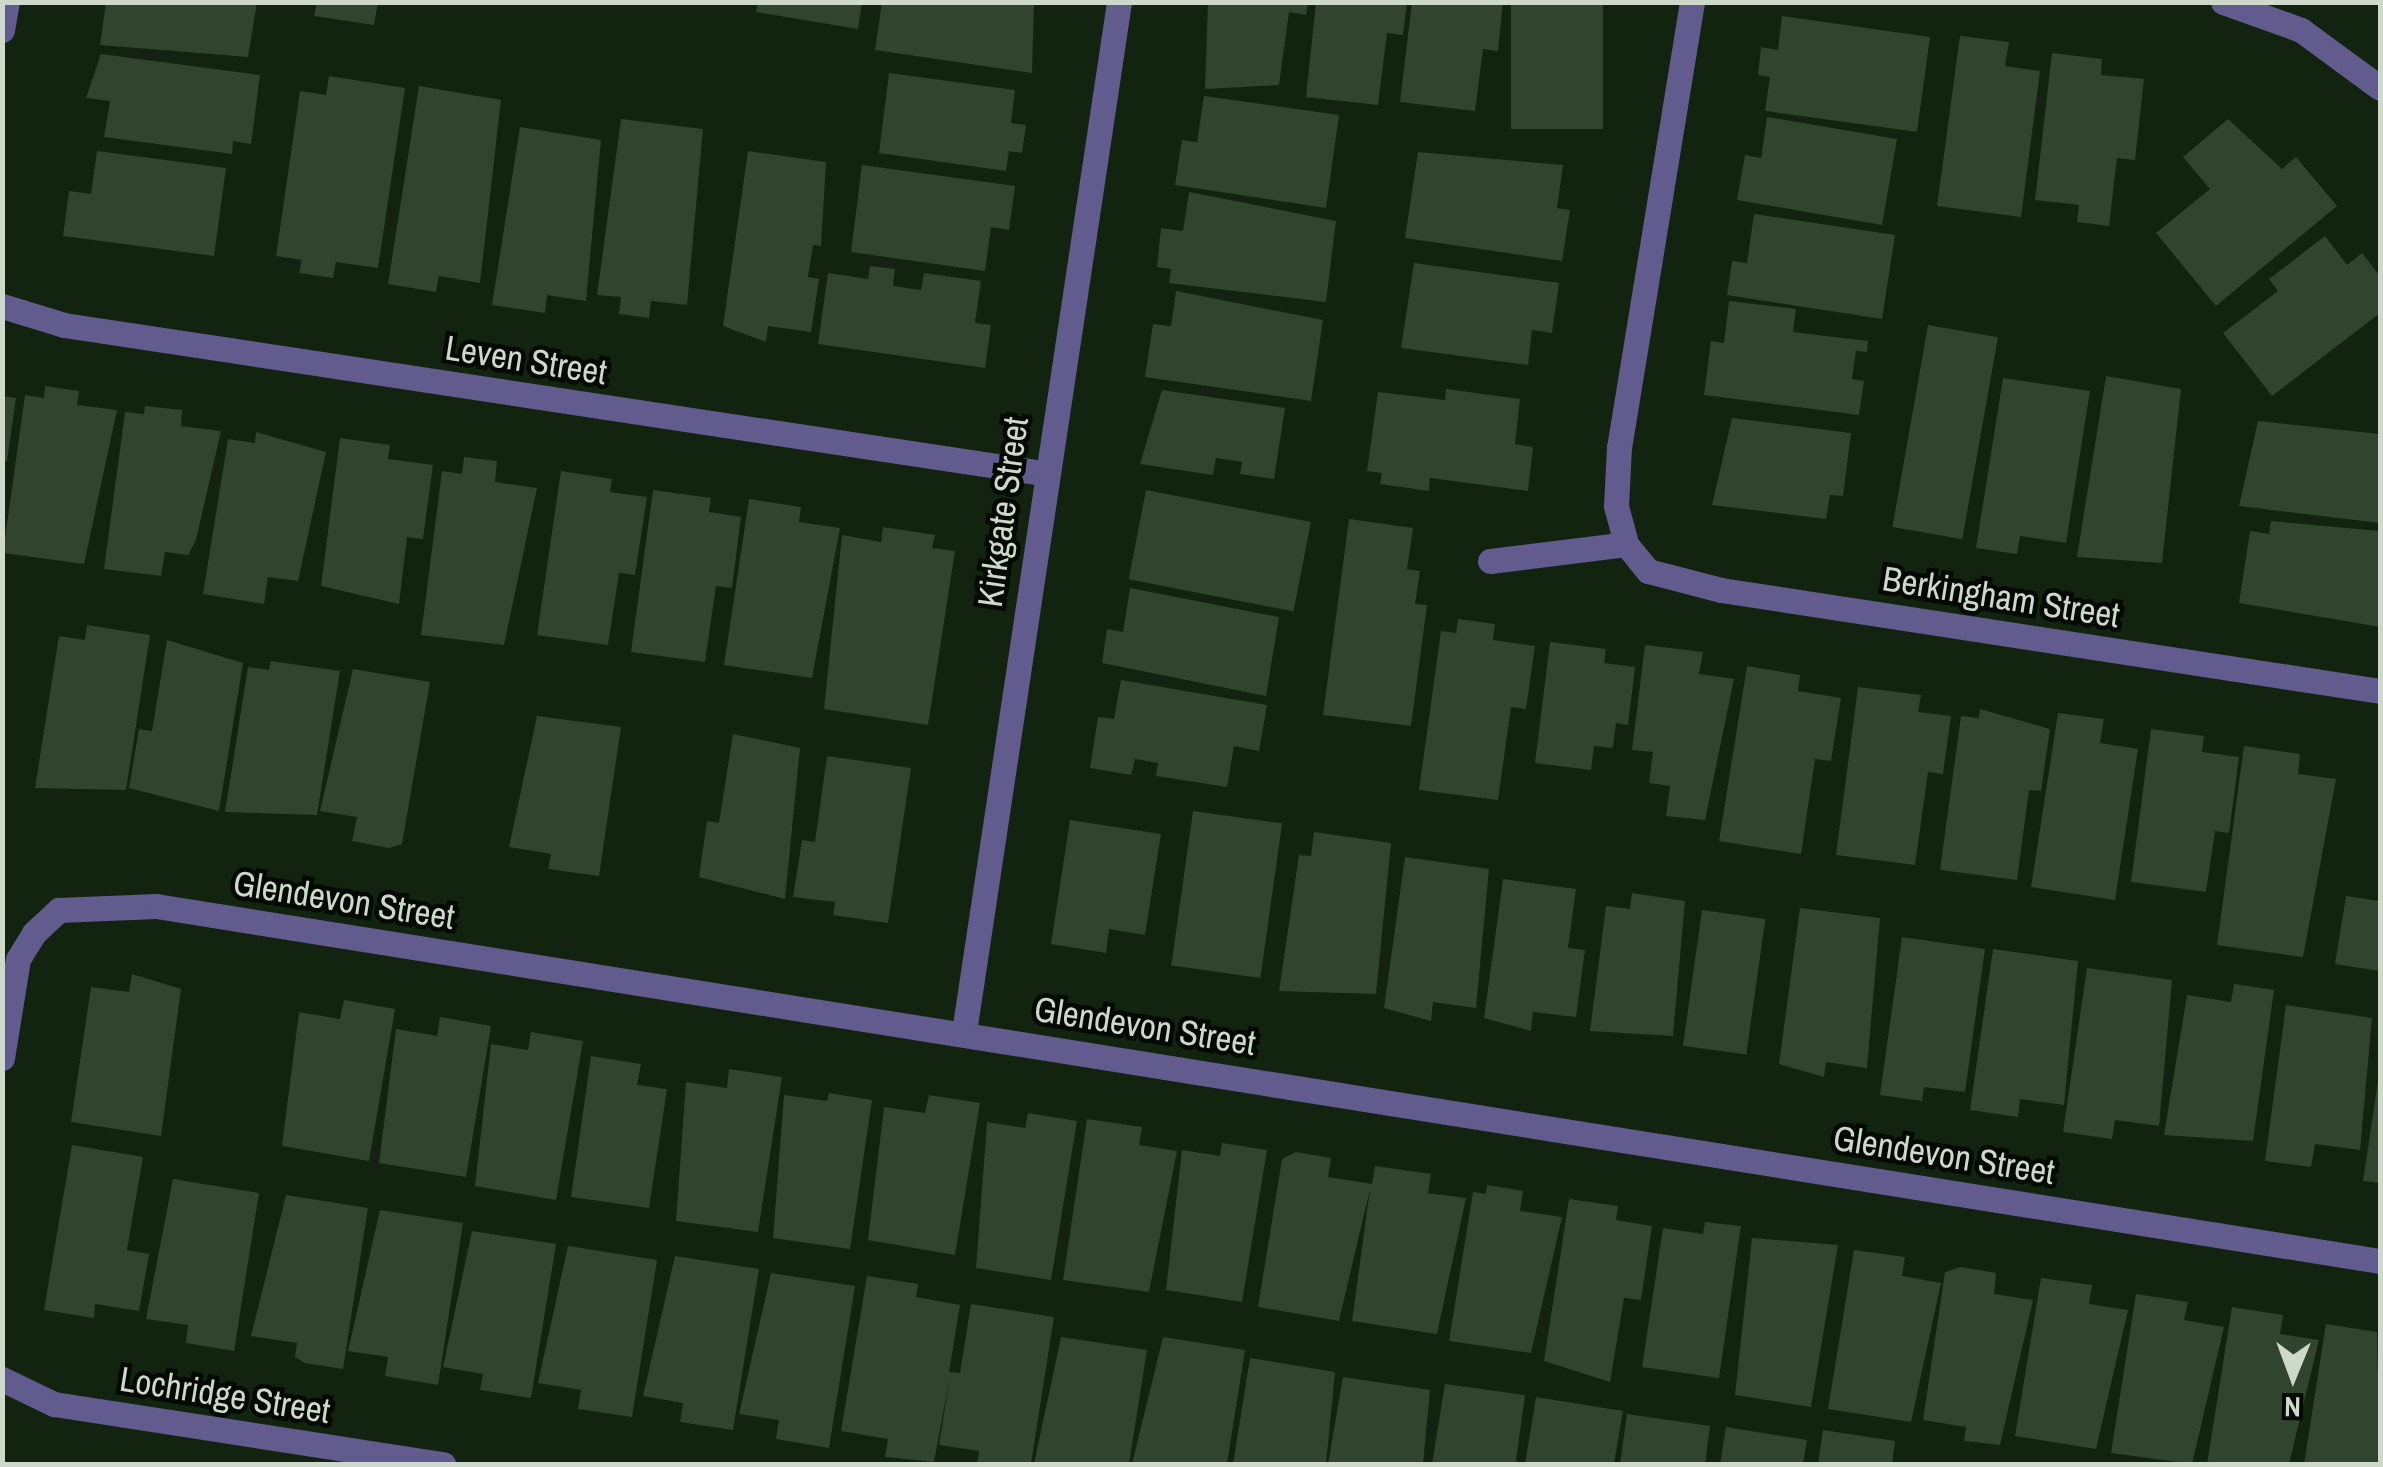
<!DOCTYPE html>
<style>
body{margin:0}
#map{position:relative;width:2383px;height:1467px;overflow:hidden;background:#12230f;font-family:"Archivo Narrow",sans-serif}
div>[style]{position:absolute}
[style*='--x']{left:calc(var(--x)*1px);top:calc(var(--y)*1px);width:calc(var(--w)*1px);rotate:calc(var(--a)*1deg)}
.building>*{inset:0;background:#31442e;transform-origin:0 0}
.minor>*{height:25px;margin:-12.5px;padding:0 12.5px;transform-origin:12.5px;border-radius:12.5px;background:#625b8e}
span{translate:-50% -50%;white-space:nowrap;text-align:center;line-height:1.15;-webkit-text-stroke:9px #040a03;paint-order:stroke}
.street-label{font-size:35px;color:#ced9cc}
.frame{position:absolute;inset:0;border:5px solid #ced9cc;pointer-events:none}
.north{position:absolute;left:2243px;top:1327px;width:100px;height:100px;-webkit-text-stroke:8px #040a03;paint-order:stroke;rotate:181deg;font-size:28px;font-weight:700;line-height:40px;text-align:center;color:#ced9cc}
.north::after{content:'';display:block;margin:auto;width:35px;height:45px;background:#ced9cc;clip-path:polygon(50% 0,100% 100%,50% 72%,0 100%)}
</style>
<div id="map">
<div class="building">
<div style="clip-path:polygon(106px 2px,257px 2px,248px 57px,100px 45px)"></div>
<div style="clip-path:polygon(317px 2px,378px 2px,374px 25px,314px 16px)"></div>
<div style="clip-path:polygon(758px 2px,862px 2px,858px 29px,756px 12px)"></div>
<div style="clip-path:polygon(882px 2px,1034px 2px,1032px 73px,875px 50px)"></div>
<div style="clip-path:polygon(1208px 2px,1308px 2px,1306px 15px,1289px 12px,1279px 85px,1205px 89px)"></div>
<div style="clip-path:polygon(1316px 2px,1407px 2px,1403px 35px,1387px 33px,1378px 105px,1306px 97px)"></div>
<div style="clip-path:polygon(1412px 2px,1503px 2px,1498px 51px,1483px 49px,1475px 111px,1400px 102px)"></div>
<div style="left:1511px;top:2px;width:92px;height:127px"></div>
<div style="clip-path:polygon(1782px 16px,1930px 37px,1917px 132px,1765px 111px,1770px 77px,1758px 75px,1761px 47px,1778px 50px)"></div>
<div style="clip-path:polygon(1960px 36px,2009px 42px,2005px 66px,2040px 71px,2021px 217px,1937px 206px)"></div>
<div style="clip-path:polygon(2052px 53px,2102px 59px,2101px 75px,2144px 79px,2135px 160px,2117px 158px,2109px 226px,2077px 222px,2079px 205px,2035px 200px)"></div>
<div style="clip-path:polygon(101px 54px,260px 75px,251px 144px,233px 141px,232px 154px,104px 137px,110px 101px,86px 98px)"></div>
<div style="clip-path:polygon(889px 73px,1015px 90px,1011px 123px,1026px 125px,1022px 153px,1009px 151px,1006px 171px,879px 153px)"></div>
<div style="clip-path:polygon(329px 76px,405px 88px,378px 268px,336px 262px,333px 278px,299px 273px,302px 260px,276px 256px,300px 91px,326px 95px)"></div>
<div style="clip-path:polygon(419px 86px,501px 100px,480px 283px,439px 276px,436px 292px,388px 284px)"></div>
<div style="clip-path:polygon(1204px 96px,1339px 115px,1326px 208px,1175px 185px,1182px 140px,1197px 142px)"></div>
<div style="clip-path:polygon(1767px 117px,1897px 139px,1882px 225px,1737px 200px,1745px 155px,1761px 158px)"></div>
<div style="clip-path:polygon(621px 119px,703px 129px,687px 305px,651px 301px,649px 318px,619px 314px,621px 297px,597px 295px)"></div>
<div style="clip-path:polygon(2228px 119px,2282px 169px,2296px 157px,2337px 206px,2216px 306px,2156px 233px,2210px 189px,2183px 157px)"></div>
<div style="clip-path:polygon(520px 127px,601px 140px,586px 301px,547px 295px,545px 313px,492px 305px)"></div>
<div style="clip-path:polygon(97px 151px,226px 168px,214px 256px,63px 236px,69px 191px,91px 194px)"></div>
<div style="clip-path:polygon(748px 151px,826px 162px,821px 246px,813px 245px,808px 277px,819px 279px,811px 332px,768px 326px,766px 342px,723px 326px)"></div>
<div style="clip-path:polygon(1418px 152px,1563px 165px,1557px 208px,1570px 210px,1562px 261px,1405px 238px)"></div>
<div style="clip-path:polygon(862px 165px,1015px 186px,1009px 230px,991px 227px,985px 271px,851px 252px)"></div>
<div style="clip-path:polygon(1189px 192px,1336px 221px,1326px 302px,1169px 283px,1171px 269px,1157px 267px,1161px 228px,1183px 231px)"></div>
<div style="clip-path:polygon(1754px 214px,1895px 235px,1882px 319px,1727px 295px,1732px 261px,1747px 263px)"></div>
<div style="clip-path:polygon(2325px 236px,2347px 265px,2362px 253px,2380px 276px,2380px 313px,2272px 396px,2223px 333px,2278px 291px,2269px 279px)"></div>
<div style="clip-path:polygon(1414px 263px,1559px 283px,1552px 333px,1532px 330px,1528px 365px,1401px 348px)"></div>
<div style="clip-path:polygon(870px 266px,895px 269px,893px 286px,921px 290px,924px 273px,981px 281px,975px 323px,991px 325px,985px 368px,818px 344px,828px 273px,868px 279px)"></div>
<div style="clip-path:polygon(1176px 291px,1323px 320px,1311px 401px,1145px 377px,1153px 324px,1171px 326px)"></div>
<div style="clip-path:polygon(1729px 301px,1796px 309px,1793px 332px,1868px 341px,1867px 352px,1856px 351px,1852px 379px,1864px 381px,1859px 415px,1704px 395px,1711px 341px,1724px 343px)"></div>
<div style="left:1928px;top:325px;width:71px;height:205px;rotate:10deg"></div>
<div style="clip-path:polygon(2106px 376px,2181px 389px,2162px 563px,2077px 557px)"></div>
<div style="clip-path:polygon(2003px 378px,2090px 391px,2066px 543px,2020px 536px,2017px 554px,1976px 548px)"></div>
<div style="clip-path:polygon(45px 386px,79px 391px,77px 405px,117px 410px,84px 564px,3px 553px,25px 395px,44px 398px)"></div>
<div style="clip-path:polygon(1446px 389px,1520px 399px,1515px 444px,1533px 447px,1528px 491px,1430px 478px,1429px 491px,1380px 484px,1382px 473px,1367px 471px,1378px 392px,1445px 400px)"></div>
<div style="clip-path:polygon(1162px 390px,1285px 408px,1274px 479px,1240px 474px,1242px 462px,1216px 458px,1213px 475px,1140px 464px)"></div>
<div style="clip-path:polygon(2px 396px,16px 398px,7px 461px,2px 461px)"></div>
<div style="clip-path:polygon(145px 406px,182px 410px,181px 426px,221px 431px,196px 540px,188px 555px,165px 552px,161px 576px,104px 569px,125px 412px,144px 414px)"></div>
<div style="clip-path:polygon(1732px 418px,1851px 433px,1843px 496px,1830px 495px,1826px 519px,1712px 505px)"></div>
<div style="clip-path:polygon(2258px 421px,2380px 434px,2380px 523px,2239px 506px)"></div>
<div style="clip-path:polygon(256px 432px,326px 452px,298px 581px,268px 577px,264px 604px,203px 594px,228px 439px,255px 443px)"></div>
<div style="clip-path:polygon(340px 438px,390px 445px,388px 459px,433px 465px,423px 539px,407px 537px,399px 604px,321px 586px)"></div>
<div style="clip-path:polygon(464px 457px,497px 461px,495px 482px,537px 488px,504px 645px,421px 635px,442px 471px,462px 474px)"></div>
<div style="clip-path:polygon(561px 471px,612px 479px,610px 492px,647px 497px,635px 575px,619px 573px,608px 645px,537px 635px)"></div>
<div style="clip-path:polygon(653px 490px,711px 498px,709px 512px,741px 517px,732px 588px,716px 586px,705px 662px,631px 652px)"></div>
<div style="left:1146px;top:490px;width:168px;height:91px;rotate:11deg"></div>
<div style="clip-path:polygon(749px 499px,801px 507px,799px 522px,840px 528px,812px 678px,724px 665px)"></div>
<div style="clip-path:polygon(1349px 519px,1413px 528px,1407px 569px,1420px 571px,1415px 604px,1427px 605px,1411px 726px,1323px 715px)"></div>
<div style="clip-path:polygon(2271px 521px,2380px 531px,2380px 627px,2239px 603px,2250px 531px,2269px 534px)"></div>
<div style="clip-path:polygon(883px 527px,935px 535px,932px 548px,955px 551px,928px 725px,824px 709px,842px 535px,881px 542px)"></div>
<div style="clip-path:polygon(1130px 588px,1279px 617px,1266px 696px,1102px 663px,1107px 629px,1123px 632px)"></div>
<div style="clip-path:polygon(1458px 619px,1495px 624px,1493px 640px,1535px 646px,1526px 709px,1511px 707px,1498px 800px,1419px 790px,1441px 631px,1456px 633px)"></div>
<div style="clip-path:polygon(87px 625px,150px 635px,126px 790px,35px 788px,59px 636px,85px 640px)"></div>
<div style="clip-path:polygon(167px 640px,243px 663px,219px 811px,129px 788px,139px 729px,152px 731px)"></div>
<div style="clip-path:polygon(1550px 642px,1606px 649px,1604px 663px,1635px 667px,1628px 725px,1616px 723px,1613px 748px,1594px 746px,1591px 770px,1535px 763px)"></div>
<div style="clip-path:polygon(1645px 645px,1703px 652px,1699px 674px,1734px 679px,1705px 820px,1666px 816px,1670px 786px,1649px 783px,1653px 752px,1632px 750px)"></div>
<div style="clip-path:polygon(271px 661px,340px 671px,317px 815px,225px 812px,248px 667px,269px 670px)"></div>
<div style="clip-path:polygon(1747px 666px,1800px 675px,1798px 691px,1841px 698px,1831px 761px,1815px 759px,1801px 854px,1719px 841px)"></div>
<div style="clip-path:polygon(353px 669px,430px 682px,402px 844px,389px 848px,352px 841px,357px 817px,320px 811px)"></div>
<div style="clip-path:polygon(1121px 680px,1267px 705px,1259px 751px,1234px 746px,1227px 787px,1156px 776px,1158px 763px,1135px 759px,1131px 775px,1090px 768px,1098px 717px,1114px 719px)"></div>
<div style="clip-path:polygon(1858px 687px,1921px 695px,1918px 712px,1951px 716px,1943px 774px,1928px 772px,1915px 865px,1836px 855px)"></div>
<div style="clip-path:polygon(1980px 709px,2050px 729px,2041px 791px,2029px 790px,2017px 880px,1940px 870px,1961px 716px,1979px 718px)"></div>
<div style="clip-path:polygon(2058px 713px,2104px 719px,2100px 743px,2138px 749px,2115px 900px,2031px 887px)"></div>
<div style="clip-path:polygon(537px 716px,621px 727px,599px 876px,548px 869px,551px 854px,509px 847px)"></div>
<div style="clip-path:polygon(2151px 729px,2204px 736px,2202px 752px,2239px 757px,2229px 833px,2215px 831px,2206px 892px,2131px 882px)"></div>
<div style="clip-path:polygon(733px 734px,800px 748px,785px 899px,699px 877px,707px 821px,719px 823px)"></div>
<div style="clip-path:polygon(2244px 746px,2300px 754px,2298px 774px,2336px 779px,2303px 957px,2217px 945px)"></div>
<div style="clip-path:polygon(827px 756px,911px 768px,888px 923px,833px 915px,835px 902px,793px 897px,802px 840px,815px 842px)"></div>
<div style="left:1193px;top:811px;width:90px;height:156px;rotate:8deg"></div>
<div style="clip-path:polygon(1070px 820px,1161px 834px,1145px 935px,1109px 929px,1106px 953px,1051px 944px)"></div>
<div style="clip-path:polygon(1314px 832px,1391px 843px,1376px 994px,1279px 991px,1299px 855px,1311px 856px)"></div>
<div style="clip-path:polygon(1405px 857px,1489px 869px,1476px 1008px,1433px 1002px,1431px 1021px,1384px 1008px)"></div>
<div style="clip-path:polygon(1503px 879px,1576px 889px,1568px 948px,1585px 950px,1576px 1017px,1533px 1012px,1531px 1031px,1484px 1018px)"></div>
<div style="clip-path:polygon(1632px 893px,1685px 901px,1673px 1036px,1590px 1031px,1606px 906px,1630px 909px)"></div>
<div style="clip-path:polygon(2346px 896px,2380px 901px,2380px 971px,2335px 964px)"></div>
<div style="clip-path:polygon(1800px 908px,1880px 918px,1867px 1068px,1826px 1062px,1824px 1077px,1779px 1064px)"></div>
<div style="left:1702px;top:910px;width:64px;height:137px;rotate:8deg"></div>
<div style="clip-path:polygon(1902px 937px,1985px 949px,1965px 1092px,1924px 1087px,1922px 1101px,1880px 1095px)"></div>
<div style="clip-path:polygon(1993px 949px,2078px 961px,2064px 1105px,2020px 1099px,2018px 1117px,1970px 1110px)"></div>
<div style="clip-path:polygon(2087px 968px,2172px 980px,2159px 1126px,2115px 1120px,2112px 1139px,2063px 1132px)"></div>
<div style="clip-path:polygon(132px 974px,181px 989px,161px 1136px,71px 1122px,91px 987px,129px 992px)"></div>
<div style="clip-path:polygon(2234px 984px,2274px 990px,2253px 1141px,2164px 1135px,2187px 995px,2231px 1002px)"></div>
<div style="clip-path:polygon(344px 1000px,395px 1009px,369px 1161px,282px 1146px,299px 1012px,340px 1019px)"></div>
<div style="clip-path:polygon(2286px 1005px,2372px 1018px,2360px 1150px,2315px 1144px,2311px 1167px,2265px 1161px)"></div>
<div style="clip-path:polygon(440px 1017px,491px 1026px,466px 1177px,379px 1163px,396px 1029px,437px 1036px)"></div>
<div style="clip-path:polygon(531px 1032px,583px 1041px,556px 1200px,475px 1186px,491px 1044px,528px 1050px)"></div>
<div style="clip-path:polygon(591px 1056px,641px 1064px,637px 1085px,667px 1089px,649px 1208px,571px 1197px)"></div>
<div style="clip-path:polygon(2380px 1068px,2380px 1183px,2363px 1181px)"></div>
<div style="clip-path:polygon(729px 1069px,782px 1077px,758px 1232px,676px 1221px,686px 1082px,727px 1088px)"></div>
<div style="clip-path:polygon(829px 1093px,872px 1100px,850px 1249px,773px 1238px,784px 1095px,827px 1101px)"></div>
<div style="clip-path:polygon(929px 1095px,980px 1103px,955px 1255px,868px 1240px,884px 1107px,925px 1113px)"></div>
<div style="clip-path:polygon(1028px 1113px,1077px 1121px,1051px 1280px,976px 1268px,987px 1122px,1025px 1128px)"></div>
<div style="clip-path:polygon(1087px 1119px,1142px 1127px,1139px 1145px,1177px 1151px,1149px 1292px,1063px 1280px)"></div>
<div style="clip-path:polygon(1222px 1143px,1267px 1150px,1242px 1302px,1166px 1290px,1182px 1150px,1220px 1156px)"></div>
<div style="clip-path:polygon(72px 1145px,143px 1157px,127px 1250px,149px 1254px,139px 1311px,95px 1304px,94px 1318px,44px 1310px)"></div>
<div style="clip-path:polygon(1296px 1152px,1331px 1158px,1328px 1177px,1372px 1184px,1375px 1166px,1431px 1174px,1428px 1193px,1466px 1198px,1437px 1334px,1352px 1321px,1370px 1189px,1339px 1321px,1258px 1307px,1282px 1159px)"></div>
<div style="clip-path:polygon(173px 1179px,259px 1193px,234px 1351px,186px 1343px,188px 1325px,146px 1319px)"></div>
<div style="clip-path:polygon(1487px 1185px,1523px 1191px,1520px 1211px,1562px 1217px,1531px 1353px,1449px 1341px,1473px 1192px,1486px 1194px)"></div>
<div style="clip-path:polygon(286px 1195px,368px 1208px,343px 1369px,305px 1363px,295px 1357px,297px 1343px,251px 1336px)"></div>
<div style="clip-path:polygon(1569px 1199px,1618px 1206px,1616px 1220px,1652px 1226px,1641px 1300px,1624px 1298px,1610px 1382px,1544px 1361px)"></div>
<div style="clip-path:polygon(380px 1210px,463px 1223px,438px 1385px,385px 1376px,388px 1357px,348px 1351px)"></div>
<div style="clip-path:polygon(1705px 1222px,1741px 1226px,1719px 1378px,1642px 1367px,1663px 1228px,1703px 1234px)"></div>
<div style="clip-path:polygon(472px 1231px,556px 1244px,531px 1398px,480px 1390px,483px 1374px,443px 1367px)"></div>
<div style="clip-path:polygon(1752px 1238px,1838px 1245px,1811px 1407px,1735px 1395px)"></div>
<div style="clip-path:polygon(568px 1246px,657px 1260px,632px 1417px,578px 1409px,581px 1390px,538px 1383px)"></div>
<div style="clip-path:polygon(1854px 1250px,1905px 1257px,1902px 1276px,1941px 1283px,1911px 1422px,1828px 1409px)"></div>
<div style="clip-path:polygon(675px 1256px,759px 1269px,733px 1430px,680px 1422px,683px 1403px,643px 1396px)"></div>
<div style="clip-path:polygon(1961px 1267px,1996px 1273px,1994px 1294px,2033px 1300px,2000px 1445px,1964px 1441px,1966px 1427px,1923px 1420px,1945px 1272px)"></div>
<div style="clip-path:polygon(771px 1273px,855px 1286px,829px 1448px,776px 1439px,779px 1420px,739px 1414px)"></div>
<div style="clip-path:polygon(867px 1276px,918px 1284px,916px 1297px,960px 1305px,949px 1372px,960px 1373px,971px 1304px,1054px 1317px,1031px 1464px,977px 1464px,979px 1451px,939px 1445px,950px 1376px,934px 1462px,885px 1457px,888px 1439px,841px 1431px)"></div>
<div style="clip-path:polygon(2041px 1278px,2092px 1285px,2089px 1304px,2128px 1310px,2096px 1449px,2015px 1436px)"></div>
<div style="clip-path:polygon(2136px 1294px,2188px 1302px,2184px 1320px,2224px 1327px,2192px 1464px,2111px 1453px)"></div>
<div style="clip-path:polygon(2232px 1307px,2283px 1315px,2280px 1334px,2319px 1340px,2289px 1464px,2207px 1464px)"></div>
<div style="clip-path:polygon(2326px 1324px,2377px 1332px,2380px 1464px,2304px 1464px)"></div>
<div style="clip-path:polygon(1061px 1337px,1147px 1350px,1129px 1464px,1034px 1464px)"></div>
<div style="clip-path:polygon(1163px 1337px,1245px 1350px,1227px 1464px,1132px 1464px)"></div>
<div style="clip-path:polygon(1250px 1358px,1335px 1372px,1326px 1464px,1233px 1464px)"></div>
<div style="clip-path:polygon(1343px 1377px,1430px 1390px,1423px 1464px,1328px 1464px)"></div>
<div style="clip-path:polygon(1445px 1384px,1525px 1395px,1516px 1461px,1525px 1464px,1432px 1464px)"></div>
<div style="clip-path:polygon(1536px 1397px,1623px 1411px,1614px 1464px,1525px 1464px)"></div>
<div style="clip-path:polygon(1627px 1414px,1710px 1426px,1705px 1464px,1620px 1464px)"></div>
<div style="clip-path:polygon(1726px 1427px,1807px 1440px,1803px 1464px,1720px 1464px)"></div>
<div style="clip-path:polygon(1823px 1430px,1895px 1441px,1892px 1464px,1818px 1464px)"></div>
</div>
<div class="minor">
<div style="--x:1692;--y:2;--w:451;--a:99.3"></div>
<div style="--x:1619;--y:447;--w:59;--a:92.9"></div>
<div style="--x:1616;--y:506;--w:39;--a:75"></div>
<div style="--x:1626;--y:544;--w:35;--a:51"></div>
<div style="--x:1648;--y:571;--w:75;--a:14.6"></div>
<div style="--x:1721;--y:590;--w:667;--a:8.71"></div>
<div style="--x:2223;--y:2;--w:83;--a:19.7"></div>
<div style="--x:2301;--y:30;--w:98;--a:36.3"></div>
<div style="--x:2;--y:30;--w:28;--a:-80"></div>
<div style="--x:2;--y:306;--w:65;--a:17"></div>
<div style="--x:64;--y:325;--w:990;--a:8.6"></div>
<div style="--x:1490;--y:561;--w:137;--a:-7.1"></div>
<div style="--x:964;--y:1032;--w:1042;--a:-81.44"></div>
<div style="--x:2;--y:1058;--w:100;--a:-80.8"></div>
<div style="--x:18;--y:959;--w:31;--a:-58"></div>
<div style="--x:34;--y:933;--w:34;--a:-43"></div>
<div style="--x:59;--y:910;--w:97;--a:-2.4"></div>
<div style="--x:156;--y:906;--w:2252;--a:9.07"></div>
<div style="--x:2;--y:1379;--w:58;--a:25.7"></div>
<div style="--x:54;--y:1404;--w:394;--a:8.8"></div>
</div>
<div class="street-label">
<span style="left:526px;top:360px;rotate:9deg">Leven Street</span>
<span style="left:1003px;top:512px;rotate:-82deg">Kirkgate Street</span>
<span style="left:2001px;top:597px;rotate:9deg">Berkingham Street</span>
<span style="left:344px;top:900px;rotate:9deg">Glendevon Street</span>
<span style="left:1145px;top:1026px;rotate:9deg">Glendevon Street</span>
<span style="left:1944px;top:1155px;rotate:9deg">Glendevon Street</span>
<span style="left:225px;top:1395px;rotate:9deg">Lochridge Street</span>
</div>
<div class="frame"></div>
<div class="north">N</div>
</div>
